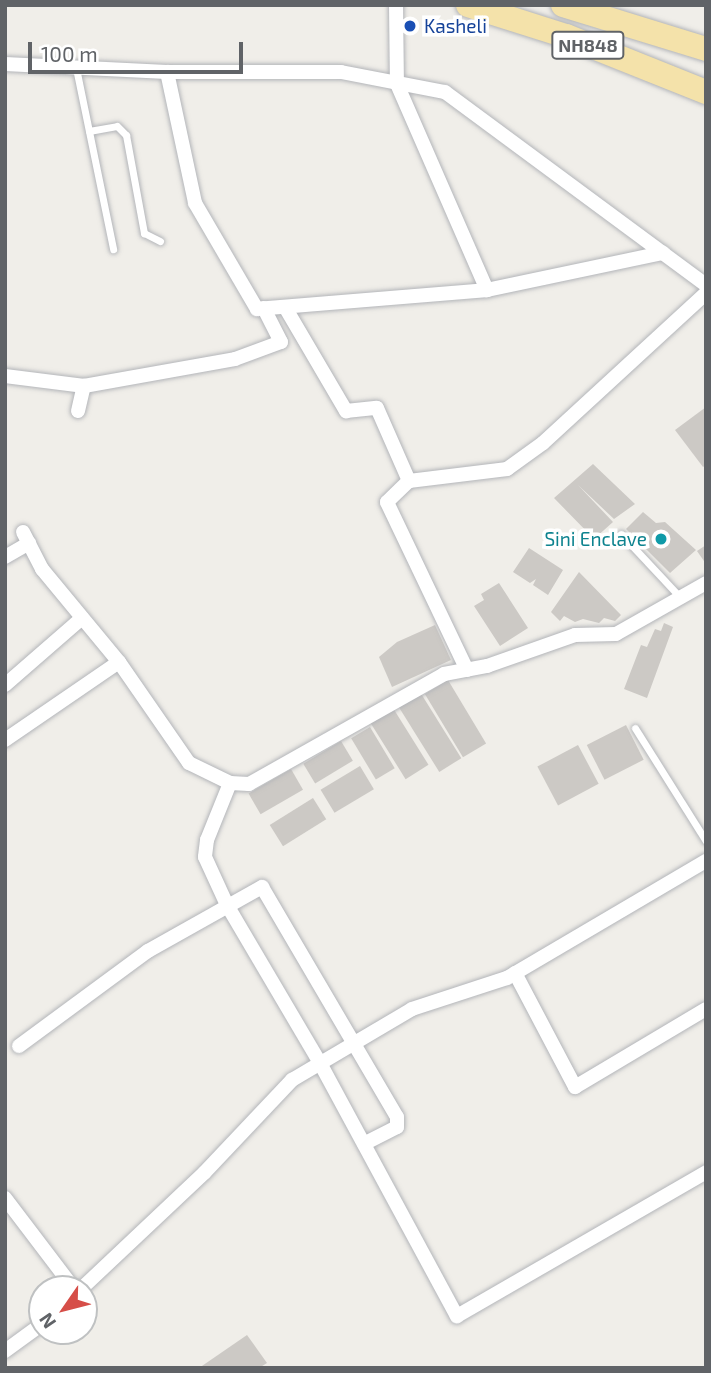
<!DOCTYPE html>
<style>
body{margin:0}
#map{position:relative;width:711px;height:1373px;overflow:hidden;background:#f0eee9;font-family:"Exo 2",sans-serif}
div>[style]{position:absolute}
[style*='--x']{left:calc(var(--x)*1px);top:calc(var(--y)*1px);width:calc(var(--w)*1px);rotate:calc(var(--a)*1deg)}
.building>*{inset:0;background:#ccc9c5;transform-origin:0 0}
.roads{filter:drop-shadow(0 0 2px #b3b5b9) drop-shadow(0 0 2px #b3b5b9)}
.service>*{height:7px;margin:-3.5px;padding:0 3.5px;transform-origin:3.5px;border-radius:3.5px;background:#fff}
.minor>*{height:14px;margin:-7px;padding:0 7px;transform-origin:7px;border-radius:7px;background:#fff}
.trunk>*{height:24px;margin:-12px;padding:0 12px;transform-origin:12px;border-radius:12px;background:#f4e2aa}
.dots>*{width:19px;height:19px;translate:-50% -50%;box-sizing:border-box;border:4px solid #fff;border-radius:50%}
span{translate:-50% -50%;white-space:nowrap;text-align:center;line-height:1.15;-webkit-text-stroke:7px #fff;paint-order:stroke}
.shield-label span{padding:2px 5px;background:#fff;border:2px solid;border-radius:5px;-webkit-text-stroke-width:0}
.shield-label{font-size:18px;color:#606367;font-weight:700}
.transit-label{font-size:19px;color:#164399}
.left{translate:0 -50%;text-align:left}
.culture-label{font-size:19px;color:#0d838f}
.right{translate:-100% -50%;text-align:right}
.frame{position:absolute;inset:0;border:7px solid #606367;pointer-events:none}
.north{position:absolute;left:28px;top:1275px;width:70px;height:70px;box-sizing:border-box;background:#fff;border:2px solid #bfc1c2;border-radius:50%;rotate:235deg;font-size:19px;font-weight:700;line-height:28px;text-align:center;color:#606367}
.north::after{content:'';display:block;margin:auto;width:24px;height:32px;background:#d64e48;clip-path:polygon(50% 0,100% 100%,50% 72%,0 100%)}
.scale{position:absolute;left:28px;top:42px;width:215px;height:32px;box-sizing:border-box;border:4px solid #606367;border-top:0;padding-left:9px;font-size:21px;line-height:24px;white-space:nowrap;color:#606367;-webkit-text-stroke:5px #fff;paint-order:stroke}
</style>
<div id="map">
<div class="building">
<div style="clip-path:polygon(706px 407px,706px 465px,703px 467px,675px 430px)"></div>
<div style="clip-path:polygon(593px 464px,635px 504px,614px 519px,578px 485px,613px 522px,594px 539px,554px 498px)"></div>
<div style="clip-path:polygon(643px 512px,656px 523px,665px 522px,696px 550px,670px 573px,626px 529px)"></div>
<div style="clip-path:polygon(706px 545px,706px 564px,697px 551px)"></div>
<div style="clip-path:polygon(529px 548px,563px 570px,548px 595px,533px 585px,536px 579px,530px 583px,513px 572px)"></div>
<div style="clip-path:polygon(579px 572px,621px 615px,615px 621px,604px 618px,599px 623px,583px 619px,575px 622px,564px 616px,560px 621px,551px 612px)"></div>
<div style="clip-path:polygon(499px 583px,528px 628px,500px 646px,474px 606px,484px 600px,481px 594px)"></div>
<div style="clip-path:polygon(664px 623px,673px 627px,647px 698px,624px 689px,641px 645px,647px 647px,655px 629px,661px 631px)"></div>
<div style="clip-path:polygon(435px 625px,451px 660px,392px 687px,379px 657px,397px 642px)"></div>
<div style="left:448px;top:680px;width:74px;height:27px;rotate:59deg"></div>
<div style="left:420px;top:692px;width:78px;height:26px;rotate:58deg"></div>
<div style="left:393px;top:708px;width:67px;height:27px;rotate:58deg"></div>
<div style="left:626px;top:725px;width:39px;height:44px;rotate:63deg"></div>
<div style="left:370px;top:727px;width:48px;height:22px;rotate:59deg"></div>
<div style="left:341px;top:741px;width:23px;height:44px;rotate:59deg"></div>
<div style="left:578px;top:745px;width:44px;height:46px;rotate:62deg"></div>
<div style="left:360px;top:766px;width:27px;height:46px;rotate:59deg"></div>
<div style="left:291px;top:769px;width:24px;height:49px;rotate:60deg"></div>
<div style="left:313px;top:798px;width:25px;height:51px;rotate:58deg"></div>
<div style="clip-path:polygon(247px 1335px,267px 1363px,259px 1368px,199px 1368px)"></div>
</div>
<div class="roads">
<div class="service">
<div style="--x:76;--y:68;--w:185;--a:78.4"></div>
<div style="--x:89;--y:131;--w:28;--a:-10"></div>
<div style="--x:117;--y:126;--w:13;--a:45"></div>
<div style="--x:126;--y:135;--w:100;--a:79.6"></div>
<div style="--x:144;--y:233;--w:18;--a:27"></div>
<div style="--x:621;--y:534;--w:86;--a:46.9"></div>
<div style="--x:635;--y:728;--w:133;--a:57.9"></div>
</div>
<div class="minor">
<div style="--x:396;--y:5;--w:79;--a:89.3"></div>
<div style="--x:397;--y:84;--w:225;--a:66.4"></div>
<div style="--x:5;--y:64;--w:162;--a:2.8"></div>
<div style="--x:167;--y:72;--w:174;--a:0"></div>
<div style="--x:341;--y:72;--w:106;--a:10.9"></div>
<div style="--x:445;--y:92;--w:325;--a:36.5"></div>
<div style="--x:167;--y:72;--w:134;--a:77.9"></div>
<div style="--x:195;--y:203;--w:123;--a:59.7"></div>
<div style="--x:257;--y:309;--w:231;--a:-4.7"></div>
<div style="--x:487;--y:290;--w:180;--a:-11.9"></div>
<div style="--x:285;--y:307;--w:121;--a:59.6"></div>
<div style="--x:346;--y:411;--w:31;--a:-6"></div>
<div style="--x:377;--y:408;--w:80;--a:66.3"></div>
<div style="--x:5;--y:376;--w:80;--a:7.2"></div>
<div style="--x:84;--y:386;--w:153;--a:-10.1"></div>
<div style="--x:235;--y:359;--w:49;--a:-20.3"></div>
<div style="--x:281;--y:342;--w:38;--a:-117"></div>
<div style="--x:78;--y:411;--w:26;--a:-77"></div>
<div style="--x:23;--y:532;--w:42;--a:62.8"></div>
<div style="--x:42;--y:569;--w:121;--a:50.4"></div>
<div style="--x:119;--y:662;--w:123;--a:55.3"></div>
<div style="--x:189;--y:763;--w:46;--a:26"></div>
<div style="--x:230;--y:783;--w:19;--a:3"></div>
<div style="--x:249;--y:784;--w:224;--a:-29.4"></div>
<div style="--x:444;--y:674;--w:44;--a:-10.5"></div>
<div style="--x:487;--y:666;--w:93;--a:-19.4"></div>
<div style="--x:575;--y:635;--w:41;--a:-1.4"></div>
<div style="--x:616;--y:634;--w:103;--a:-29.5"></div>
<div style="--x:5;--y:557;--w:28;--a:-30"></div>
<div style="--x:467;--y:670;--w:186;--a:-115.5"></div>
<div style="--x:387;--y:502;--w:30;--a:-44"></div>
<div style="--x:409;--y:481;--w:99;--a:-7"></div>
<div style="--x:507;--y:469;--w:44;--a:-35.8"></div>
<div style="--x:543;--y:443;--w:222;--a:-42.6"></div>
<div style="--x:5;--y:685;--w:102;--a:-41"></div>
<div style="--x:5;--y:740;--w:138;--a:-34.4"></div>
<div style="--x:230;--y:783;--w:61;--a:112"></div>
<div style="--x:207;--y:840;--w:17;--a:97"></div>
<div style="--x:205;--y:857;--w:53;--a:65.4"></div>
<div style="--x:227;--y:905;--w:183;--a:59.5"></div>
<div style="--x:320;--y:1063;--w:288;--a:61.6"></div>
<div style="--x:457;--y:1316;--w:288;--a:-30"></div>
<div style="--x:515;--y:973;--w:129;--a:62.2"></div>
<div style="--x:575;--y:1087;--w:152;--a:-30.8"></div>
<div style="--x:19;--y:1046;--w:160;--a:-36.4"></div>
<div style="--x:148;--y:951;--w:131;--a:-29.3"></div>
<div style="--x:262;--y:887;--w:267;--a:59.6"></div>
<div style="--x:397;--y:1117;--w:10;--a:90"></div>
<div style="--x:397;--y:1127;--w:37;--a:153"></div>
<div style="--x:5;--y:1198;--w:114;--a:52.8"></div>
<div style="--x:81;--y:1289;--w:170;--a:-43.3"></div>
<div style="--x:205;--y:1172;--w:127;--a:-46.6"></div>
<div style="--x:292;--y:1080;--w:139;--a:-30.6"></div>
<div style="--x:412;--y:1009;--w:100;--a:-18.1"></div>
<div style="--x:507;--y:978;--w:231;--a:-30.5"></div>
<div style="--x:5;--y:1351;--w:46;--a:-36.1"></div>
</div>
<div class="trunk">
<div style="--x:468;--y:5;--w:103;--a:17.6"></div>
<div style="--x:566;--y:36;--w:151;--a:21.8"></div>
<div style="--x:563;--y:5;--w:150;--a:17.1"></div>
</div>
</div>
<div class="dots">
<div style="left:410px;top:26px;background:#1a4fb4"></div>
<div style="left:661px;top:539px;background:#0f9aa8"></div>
</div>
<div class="shield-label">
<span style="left:588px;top:45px">NH848</span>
</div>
<div class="transit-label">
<span class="left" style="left:424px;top:26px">Kasheli</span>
</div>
<div class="culture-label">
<span class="right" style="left:647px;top:539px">Sini Enclave</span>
</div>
<div class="frame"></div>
<div class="north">N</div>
<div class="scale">100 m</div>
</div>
